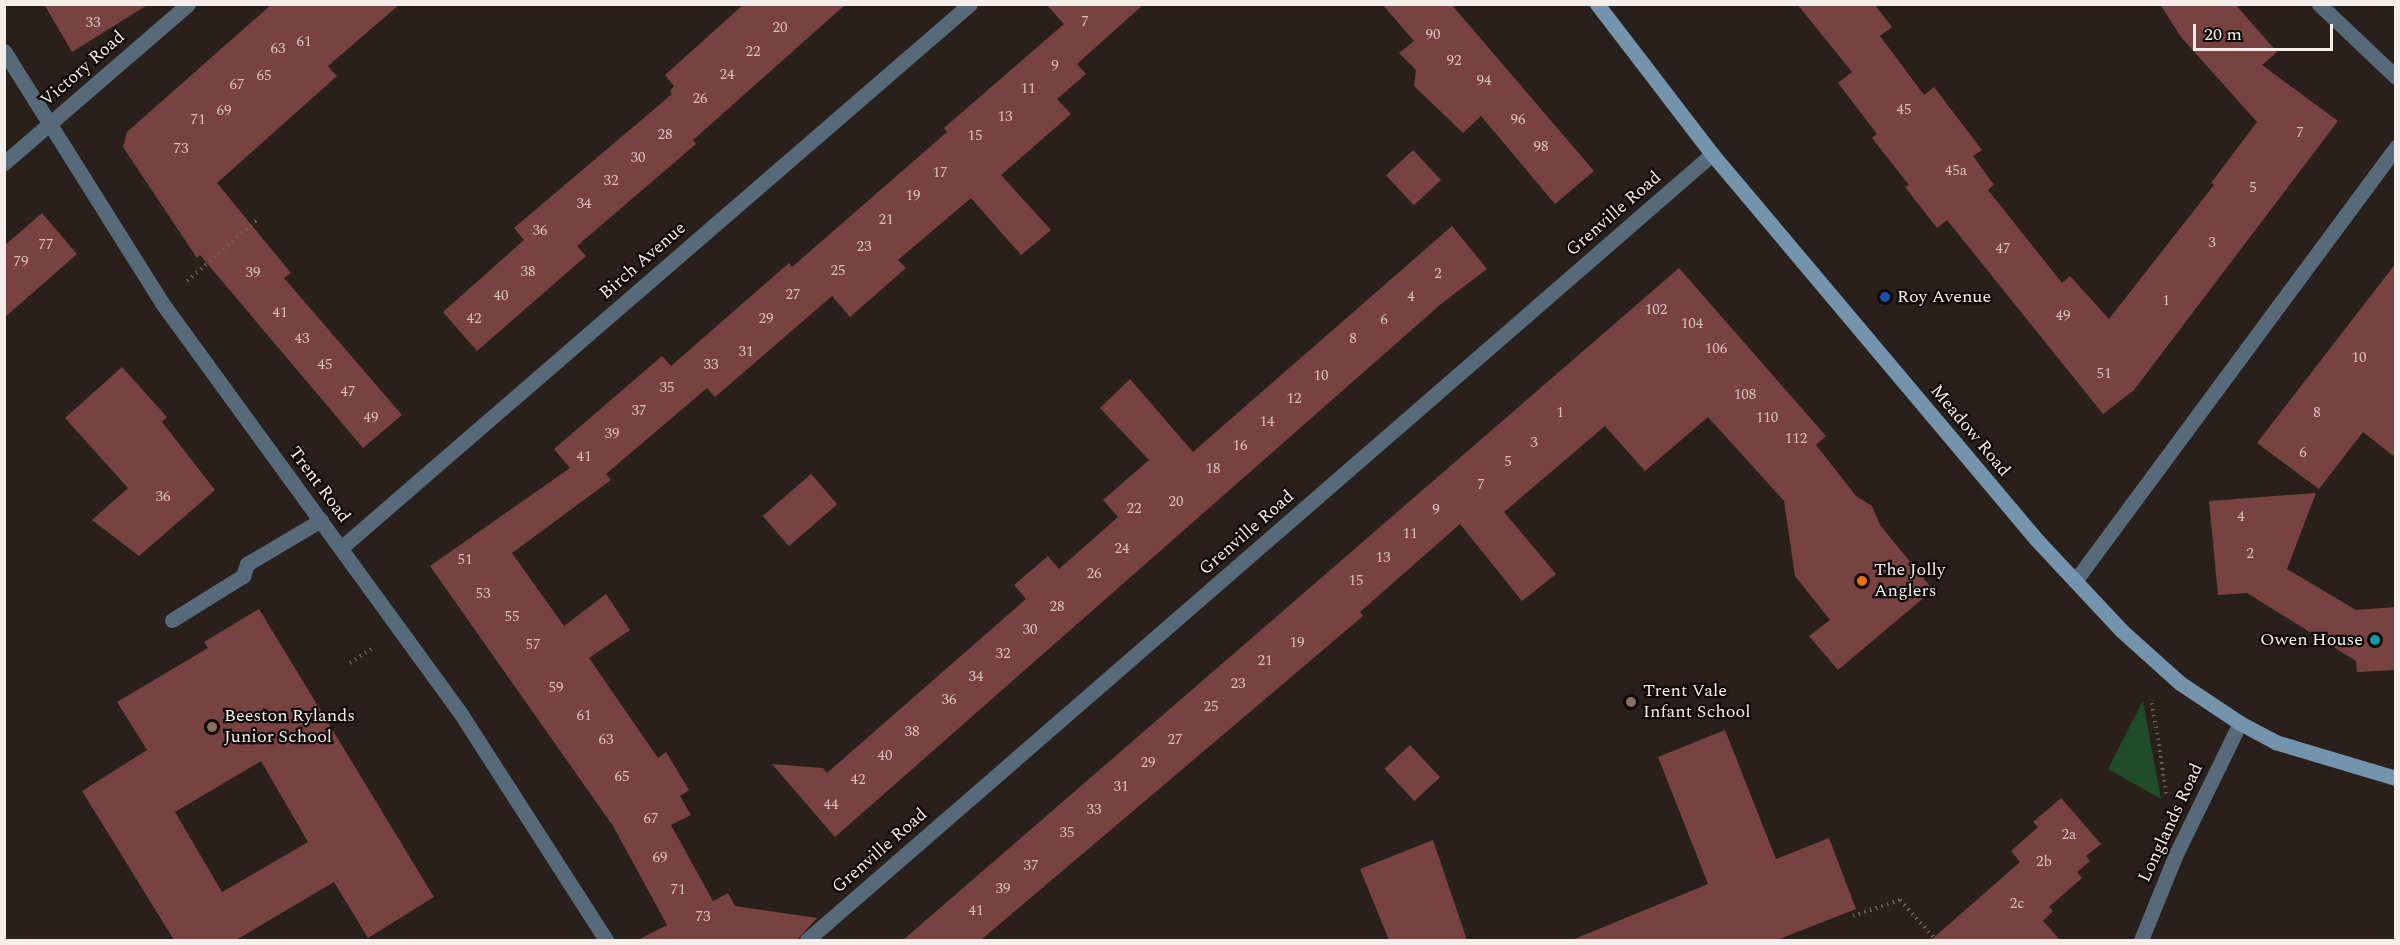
<!DOCTYPE html>
<style>
body{margin:0}
#map{position:relative;width:2400px;height:945px;overflow:hidden;background:#2a201b;font-family:Spectral,serif}
div>[style]{position:absolute}
[style*='--x']{left:calc(var(--x)*1px);top:calc(var(--y)*1px);width:calc(var(--w)*1px);rotate:calc(var(--a)*1deg)}
.green>*{inset:0;background:#214c29}
.building>*{inset:0;background:#784241;transform-origin:0 0}
.path>*{height:4px;margin-top:-2px;transform-origin:0;background:repeating-linear-gradient(90deg,#675e59 0 1.5px,transparent 0 6px)}
.lane>*{height:15px;margin:-7.5px;padding:0 7.5px;transform-origin:7.5px;border-radius:7.5px;background:#576a7a}
.street>*{height:15px;margin:-7.5px;padding:0 7.5px;transform-origin:7.5px;border-radius:7.5px;background:#576a7a}
.secondary>*{height:15px;margin:-7.5px;padding:0 7.5px;transform-origin:7.5px;border-radius:7.5px;background:#7493ac}
.dots>*{width:16px;height:16px;translate:-50% -50%;box-sizing:border-box;border:3px solid #0f0a08;border-radius:50%}
span{translate:-50% -50%;white-space:nowrap;text-align:center;line-height:1.15;-webkit-text-stroke:4.5px #0f0a08;paint-order:stroke}
.number-label{font-size:15px;color:#d5c2bf}
.number-label span{-webkit-text-stroke-width:0}
.street-label{font-size:18px;color:#f4ede9}
.poi-label{font-size:18px;color:#f4ede9}
.left{translate:0 -50%;text-align:left}
.right{translate:-100% -50%;text-align:right}
.frame{position:absolute;inset:0;border:6px solid #f4ede9;pointer-events:none}
.scale{position:absolute;left:2193px;top:24px;width:140px;height:27px;box-sizing:border-box;border:3px solid #f4ede9;border-top:0;padding-left:8px;font-size:18px;line-height:21px;white-space:nowrap;color:#f4ede9;-webkit-text-stroke:4px #0f0a08;paint-order:stroke}
</style>
<div id="map">
<div class="green">
<div style="clip-path:polygon(2143px 701px,2161px 799px,2108px 769px)"></div>
</div>
<div class="building">
<div style="clip-path:polygon(44px 4px,149px 4px,72px 52px)"></div>
<div style="clip-path:polygon(272px 4px,400px 4px,328px 66px,337px 76px,217px 183px,291px 273px,284px 278px,402px 415px,363px 448px,200px 255px,197px 258px,123px 147px,127px 132px)"></div>
<div style="clip-path:polygon(744px 4px,846px 4px,693px 140px,696px 144px,577px 246px,586px 256px,477px 351px,443px 312px,524px 240px,514px 228px,672px 94px,670px 91px,674px 86px,665px 75px)"></div>
<div style="clip-path:polygon(1046px 4px,1144px 4px,1077px 64px,1086px 74px,1057px 99px,1071px 114px,1001px 175px,1051px 230px,1021px 255px,971px 198px,898px 260px,906px 268px,850px 317px,832px 296px,715px 397px,707px 388px,606px 474px,611px 480px,512px 553px,564px 626px,606px 594px,630px 630px,589px 658px,658px 758px,666px 752px,689px 790px,680px 796px,691px 815px,671px 825px,713px 901px,728px 893px,735px 906px,817px 918px,797px 940px,638px 940px,667px 925px,613px 826px,430px 566px,570px 468px,554px 449px,662px 356px,671px 366px,789px 263px,792px 267px,947px 132px,944px 128px,1064px 24px)"></div>
<div style="clip-path:polygon(1382px 4px,1451px 4px,1594px 171px,1555px 204px,1481px 116px,1463px 133px,1414px 86px,1416px 70px,1399px 53px,1414px 41px)"></div>
<div style="clip-path:polygon(1797px 4px,1874px 4px,1892px 27px,1880px 36px,1924px 95px,1934px 87px,1982px 150px,1973px 156px,1994px 185px,1988px 190px,2062px 283px,2070px 276px,2109px 319px,2214px 185px,2211px 183px,2257px 122px,2181px 37px,2160px 4px,2235px 4px,2277px 52px,2262px 65px,2338px 121px,2134px 390px,2103px 414px,1947px 220px,1937px 228px,1905px 187px,1909px 185px,1872px 138px,1877px 134px,1838px 83px,1852px 72px)"></div>
<div style="left:1413px;top:150px;width:41px;height:37px;rotate:47deg"></div>
<div style="clip-path:polygon(42px 213px,77px 254px,4px 318px,4px 246px)"></div>
<div style="clip-path:polygon(1452px 226px,1487px 269px,1441px 304px,835px 837px,772px 764px,823px 768px,827px 773px,1026px 599px,1014px 585px,1048px 556px,1059px 569px,1118px 517px,1103px 500px,1149px 460px,1100px 408px,1130px 379px,1193px 452px)"></div>
<div style="clip-path:polygon(2396px 263px,2396px 458px,2363px 432px,2319px 489px,2257px 443px)"></div>
<div style="clip-path:polygon(1679px 268px,1826px 436px,1816px 445px,1856px 496px,1872px 506px,1880px 525px,1933px 590px,1838px 670px,1809px 636px,1830px 620px,1795px 576px,1784px 501px,1708px 417px,1645px 471px,1605px 426px,1504px 512px,1556px 574px,1522px 601px,1460px 524px,1360px 612px,1363px 616px,981px 940px,903px 940px)"></div>
<div style="clip-path:polygon(122px 367px,167px 417px,162px 422px,215px 490px,139px 556px,92px 520px,128px 488px,65px 418px)"></div>
<div style="left:811px;top:474px;width:40px;height:64px;rotate:49deg"></div>
<div style="clip-path:polygon(2316px 493px,2287px 569px,2356px 610px,2396px 607px,2396px 670px,2357px 672px,2356px 661px,2247px 593px,2218px 595px,2209px 501px)"></div>
<div style="clip-path:polygon(evenodd,259px 609px,434px 897px,368px 938px,334px 882px,236px 940px,174px 940px,82px 791px,147px 750px,117px 702px,208px 648px,204px 642px,259px 609px,261px 761px,308px 842px,222px 892px,175px 812px,261px 761px)"></div>
<div style="clip-path:polygon(1725px 730px,1776px 859px,1829px 838px,1856px 909px,1777px 940px,1572px 940px,1708px 884px,1658px 757px)"></div>
<div style="left:1410px;top:745px;width:44px;height:35px;rotate:47deg"></div>
<div style="clip-path:polygon(2061px 798px,2101px 844px,2086px 856px,2090px 861px,2077px 872px,2082px 878px,2049px 907px,2053px 911px,2043px 921px,2060px 940px,1931px 940px,2020px 862px,2011px 851px,2038px 827px,2033px 822px)"></div>
<div style="clip-path:polygon(1433px 840px,1467px 940px,1389px 940px,1360px 869px)"></div>
</div>
<div class="path">
<div style="--x:187;--y:281;--w:93;--a:-41.1"></div>
<div style="--x:350;--y:663;--w:29;--a:-34"></div>
<div style="--x:2152;--y:703;--w:95;--a:80.9"></div>
<div style="--x:1853;--y:916;--w:50;--a:-18.8"></div>
<div style="--x:1900;--y:900;--w:54;--a:48"></div>
</div>
<div class="lane">
<div style="--x:172;--y:620;--w:84;--a:-31.8"></div>
<div style="--x:243;--y:576;--w:13;--a:-72"></div>
<div style="--x:247;--y:564;--w:86;--a:-30.7"></div>
</div>
<div class="street">
<div style="--x:2319;--y:4;--w:106;--a:43.5"></div>
<div style="--x:4;--y:51;--w:297;--a:57.9"></div>
<div style="--x:162;--y:303;--w:508;--a:53.96"></div>
<div style="--x:461;--y:714;--w:269;--a:57.3"></div>
<div style="--x:4;--y:163;--w:243;--a:-40.8"></div>
<div style="--x:342;--y:547;--w:830;--a:-40.85"></div>
<div style="--x:2075;--y:581;--w:540;--a:-53.51"></div>
<div style="--x:807;--y:940;--w:1199;--a:-40.97"></div>
<div style="--x:2141;--y:940;--w:93;--a:-67.9"></div>
<div style="--x:2176;--y:854;--w:146;--a:-64"></div>
</div>
<div class="secondary">
<div style="--x:1597;--y:4;--w:189;--a:52.5"></div>
<div style="--x:1712;--y:154;--w:503;--a:49.92"></div>
<div style="--x:2036;--y:539;--w:126;--a:46.9"></div>
<div style="--x:2122;--y:631;--w:78;--a:41.9"></div>
<div style="--x:2180;--y:683;--w:72;--a:33.7"></div>
<div style="--x:2240;--y:723;--w:40;--a:28"></div>
<div style="--x:2275;--y:742;--w:126;--a:16.6"></div>
</div>
<div class="dots">
<div style="left:1885px;top:297px;background:#1a4fb4"></div>
<div style="left:1862px;top:581px;background:#e8710a"></div>
<div style="left:2375px;top:640px;background:#0f9aa8"></div>
<div style="left:1631px;top:702px;background:#8d6e63"></div>
<div style="left:212px;top:727px;background:#8d6e63"></div>
</div>
<div class="number-label">
<span style="left:1085px;top:22px">7</span>
<span style="left:93px;top:23px">33</span>
<span style="left:780px;top:28px">20</span>
<span style="left:1433px;top:35px">90</span>
<span style="left:304px;top:42px">61</span>
<span style="left:278px;top:49px">63</span>
<span style="left:753px;top:52px">22</span>
<span style="left:1454px;top:61px">92</span>
<span style="left:1055px;top:66px">9</span>
<span style="left:727px;top:75px">24</span>
<span style="left:264px;top:76px">65</span>
<span style="left:1484px;top:81px">94</span>
<span style="left:237px;top:85px">67</span>
<span style="left:1028px;top:89px">11</span>
<span style="left:700px;top:99px">26</span>
<span style="left:1904px;top:110px">45</span>
<span style="left:224px;top:111px">69</span>
<span style="left:1005px;top:117px">13</span>
<span style="left:198px;top:120px">71</span>
<span style="left:1518px;top:120px">96</span>
<span style="left:2300px;top:133px">7</span>
<span style="left:665px;top:135px">28</span>
<span style="left:975px;top:136px">15</span>
<span style="left:1541px;top:147px">98</span>
<span style="left:181px;top:149px">73</span>
<span style="left:638px;top:158px">30</span>
<span style="left:1956px;top:171px">45a</span>
<span style="left:940px;top:173px">17</span>
<span style="left:611px;top:181px">32</span>
<span style="left:2253px;top:188px">5</span>
<span style="left:913px;top:196px">19</span>
<span style="left:584px;top:204px">34</span>
<span style="left:886px;top:220px">21</span>
<span style="left:540px;top:231px">36</span>
<span style="left:2212px;top:243px">3</span>
<span style="left:46px;top:245px">77</span>
<span style="left:864px;top:247px">23</span>
<span style="left:2003px;top:249px">47</span>
<span style="left:21px;top:262px">79</span>
<span style="left:838px;top:271px">25</span>
<span style="left:528px;top:272px">38</span>
<span style="left:253px;top:273px">39</span>
<span style="left:1438px;top:274px">2</span>
<span style="left:793px;top:295px">27</span>
<span style="left:501px;top:296px">40</span>
<span style="left:1411px;top:297px">4</span>
<span style="left:2166px;top:301px">1</span>
<span style="left:1656px;top:310px">102</span>
<span style="left:280px;top:313px">41</span>
<span style="left:2063px;top:316px">49</span>
<span style="left:474px;top:319px">42</span>
<span style="left:766px;top:319px">29</span>
<span style="left:1384px;top:320px">6</span>
<span style="left:1692px;top:324px">104</span>
<span style="left:302px;top:339px">43</span>
<span style="left:1353px;top:339px">8</span>
<span style="left:1716px;top:349px">106</span>
<span style="left:746px;top:352px">31</span>
<span style="left:2359px;top:358px">10</span>
<span style="left:325px;top:365px">45</span>
<span style="left:711px;top:365px">33</span>
<span style="left:2104px;top:374px">51</span>
<span style="left:1321px;top:376px">10</span>
<span style="left:667px;top:388px">35</span>
<span style="left:348px;top:392px">47</span>
<span style="left:1745px;top:395px">108</span>
<span style="left:1294px;top:399px">12</span>
<span style="left:639px;top:411px">37</span>
<span style="left:1560px;top:413px">1</span>
<span style="left:2317px;top:413px">8</span>
<span style="left:371px;top:418px">49</span>
<span style="left:1767px;top:418px">110</span>
<span style="left:1267px;top:422px">14</span>
<span style="left:612px;top:434px">39</span>
<span style="left:1796px;top:439px">112</span>
<span style="left:1534px;top:443px">3</span>
<span style="left:1240px;top:446px">16</span>
<span style="left:2303px;top:453px">6</span>
<span style="left:584px;top:457px">41</span>
<span style="left:1508px;top:462px">5</span>
<span style="left:1213px;top:469px">18</span>
<span style="left:1481px;top:485px">7</span>
<span style="left:163px;top:497px">36</span>
<span style="left:1176px;top:502px">20</span>
<span style="left:1134px;top:509px">22</span>
<span style="left:1436px;top:510px">9</span>
<span style="left:2241px;top:517px">4</span>
<span style="left:1410px;top:534px">11</span>
<span style="left:1122px;top:549px">24</span>
<span style="left:2250px;top:554px">2</span>
<span style="left:1383px;top:558px">13</span>
<span style="left:465px;top:560px">51</span>
<span style="left:1094px;top:574px">26</span>
<span style="left:1356px;top:581px">15</span>
<span style="left:483px;top:594px">53</span>
<span style="left:1057px;top:607px">28</span>
<span style="left:512px;top:617px">55</span>
<span style="left:1030px;top:630px">30</span>
<span style="left:1297px;top:643px">19</span>
<span style="left:533px;top:645px">57</span>
<span style="left:1003px;top:654px">32</span>
<span style="left:1265px;top:661px">21</span>
<span style="left:976px;top:677px">34</span>
<span style="left:1238px;top:684px">23</span>
<span style="left:556px;top:688px">59</span>
<span style="left:949px;top:700px">36</span>
<span style="left:1211px;top:707px">25</span>
<span style="left:584px;top:716px">61</span>
<span style="left:912px;top:732px">38</span>
<span style="left:606px;top:740px">63</span>
<span style="left:1175px;top:740px">27</span>
<span style="left:885px;top:756px">40</span>
<span style="left:1148px;top:763px">29</span>
<span style="left:622px;top:777px">65</span>
<span style="left:858px;top:780px">42</span>
<span style="left:1121px;top:787px">31</span>
<span style="left:831px;top:805px">44</span>
<span style="left:1094px;top:810px">33</span>
<span style="left:651px;top:819px">67</span>
<span style="left:1067px;top:833px">35</span>
<span style="left:2069px;top:835px">2a</span>
<span style="left:660px;top:858px">69</span>
<span style="left:2044px;top:862px">2b</span>
<span style="left:1031px;top:866px">37</span>
<span style="left:1003px;top:889px">39</span>
<span style="left:678px;top:890px">71</span>
<span style="left:2017px;top:904px">2c</span>
<span style="left:976px;top:911px">41</span>
<span style="left:703px;top:917px">73</span>
</div>
<div class="street-label">
<span style="left:83px;top:69px;rotate:-41deg">Victory Road</span>
<span style="left:1614px;top:214px;rotate:-41deg">Grenville Road</span>
<span style="left:643px;top:261px;rotate:-41deg">Birch Avenue</span>
<span style="left:1970px;top:431px;rotate:50deg">Meadow Road</span>
<span style="left:319px;top:485px;rotate:53deg">Trent Road</span>
<span style="left:1247px;top:533px;rotate:-41deg">Grenville Road</span>
<span style="left:2171px;top:823px;rotate:-65deg">Longlands Road</span>
<span style="left:880px;top:851px;rotate:-41deg">Grenville Road</span>
</div>
<div class="poi-label">
<span class="left" style="left:1897px;top:297px">Roy Avenue</span>
<span class="left" style="left:1874px;top:581px">The Jolly<br>Anglers</span>
<span class="right" style="left:2363px;top:640px">Owen House</span>
<span class="left" style="left:1643px;top:702px">Trent Vale<br>Infant School</span>
<span class="left" style="left:224px;top:727px">Beeston Rylands<br>Junior School</span>
</div>
<div class="frame"></div>
<div class="scale">20 m</div>
</div>
